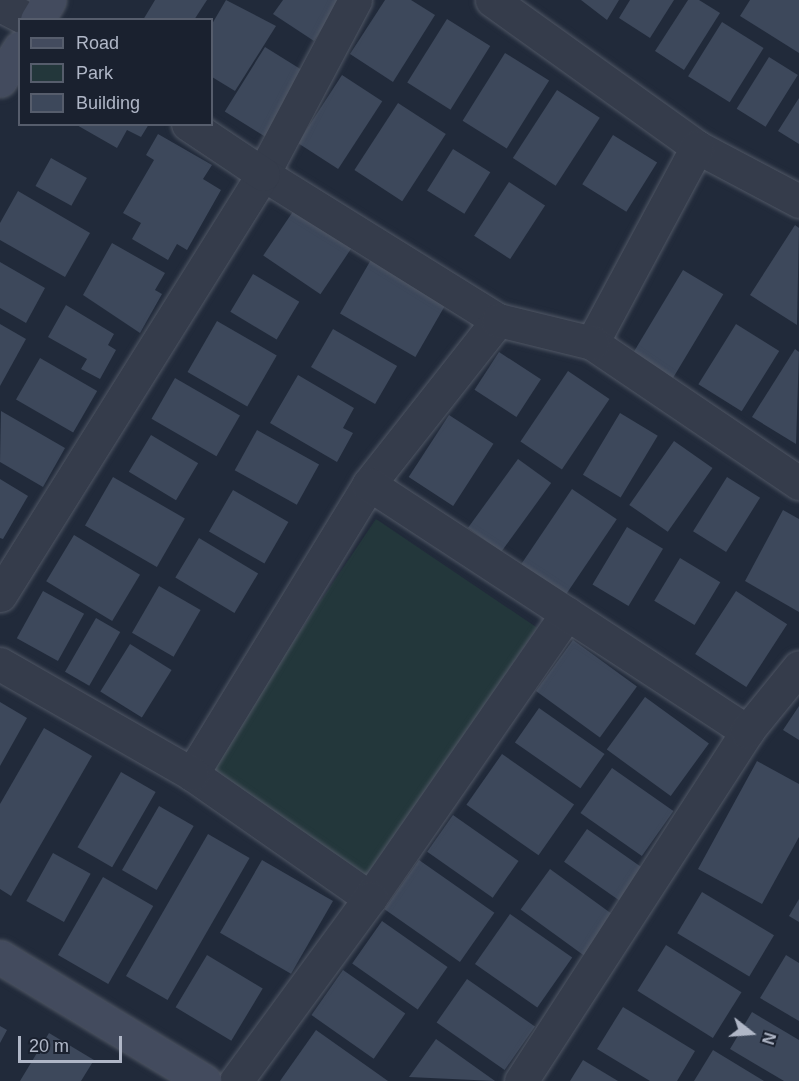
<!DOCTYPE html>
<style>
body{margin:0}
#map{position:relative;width:799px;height:1081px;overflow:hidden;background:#212a3a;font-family:Arial,sans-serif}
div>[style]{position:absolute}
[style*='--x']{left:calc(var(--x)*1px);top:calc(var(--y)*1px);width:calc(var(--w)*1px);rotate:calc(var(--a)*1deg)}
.green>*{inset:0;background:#23373b;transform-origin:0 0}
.building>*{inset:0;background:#3d485b;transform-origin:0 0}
.roads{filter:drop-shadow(0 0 2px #505765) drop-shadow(0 0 2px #505765)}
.street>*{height:33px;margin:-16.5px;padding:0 16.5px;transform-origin:16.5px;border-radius:16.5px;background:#353c4b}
.secondary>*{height:33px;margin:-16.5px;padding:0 16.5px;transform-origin:16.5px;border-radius:16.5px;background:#434b5e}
span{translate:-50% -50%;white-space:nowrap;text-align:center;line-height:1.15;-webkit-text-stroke:4.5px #1a212f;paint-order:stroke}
.legend{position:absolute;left:18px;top:18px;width:195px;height:108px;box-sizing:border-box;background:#1a212f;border:2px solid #565d6c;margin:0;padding:8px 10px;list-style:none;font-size:18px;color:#b0b7c7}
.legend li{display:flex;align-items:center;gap:12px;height:30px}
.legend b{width:30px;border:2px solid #565d6c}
.north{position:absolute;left:721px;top:1003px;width:60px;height:60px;-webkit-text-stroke:4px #1a212f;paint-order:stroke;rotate:107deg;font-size:16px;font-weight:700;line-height:24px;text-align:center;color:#b0b7c7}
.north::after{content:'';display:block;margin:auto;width:21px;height:27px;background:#b0b7c7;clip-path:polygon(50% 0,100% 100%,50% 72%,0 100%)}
.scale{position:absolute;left:18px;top:1036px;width:104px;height:27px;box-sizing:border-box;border:3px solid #b0b7c7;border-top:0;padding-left:8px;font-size:18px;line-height:21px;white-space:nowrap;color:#b0b7c7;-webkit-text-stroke:4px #1a212f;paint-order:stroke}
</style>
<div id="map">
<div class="green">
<div style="left:376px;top:519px;width:194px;height:301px;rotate:34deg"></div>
</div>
<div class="building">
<div style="clip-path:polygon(155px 0,207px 0,194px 20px,143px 20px)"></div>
<div style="clip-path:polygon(226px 0,276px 26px,235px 91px,212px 77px,212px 24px)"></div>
<div style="clip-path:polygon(283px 0,340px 0,314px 41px,273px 14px)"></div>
<div style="clip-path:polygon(385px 0,411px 0,435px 15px,393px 82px,350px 54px)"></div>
<div style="clip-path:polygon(581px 0,619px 0,607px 20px)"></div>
<div style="clip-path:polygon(630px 0,674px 0,650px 38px,619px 18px)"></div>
<div style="clip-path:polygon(688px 0,699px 0,720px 13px,684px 70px,655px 51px)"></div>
<div style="clip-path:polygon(750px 0,799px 0,799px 53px,740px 16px)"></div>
<div style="left:447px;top:19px;width:51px;height:75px;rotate:32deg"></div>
<div style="left:722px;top:22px;width:49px;height:64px;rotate:32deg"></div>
<div style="left:265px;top:47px;width:54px;height:76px;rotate:32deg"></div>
<div style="left:505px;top:53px;width:52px;height:80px;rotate:32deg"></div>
<div style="left:769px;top:57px;width:34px;height:61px;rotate:32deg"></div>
<div style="left:342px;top:75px;width:48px;height:81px;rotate:33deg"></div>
<div style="left:557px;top:90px;width:51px;height:81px;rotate:33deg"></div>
<div style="clip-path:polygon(799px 98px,799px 144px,778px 131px)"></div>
<div style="left:398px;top:103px;width:57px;height:80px;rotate:33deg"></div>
<div style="clip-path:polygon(75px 124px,149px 124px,141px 137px,127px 130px,117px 148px)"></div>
<div style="clip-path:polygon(158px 134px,212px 165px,203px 179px,221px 190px,187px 250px,177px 244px,168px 260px,132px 239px,141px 223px,123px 213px,154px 160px,146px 155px)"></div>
<div style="left:613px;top:135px;width:52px;height:58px;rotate:32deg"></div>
<div style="left:453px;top:149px;width:44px;height:49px;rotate:32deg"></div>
<div style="left:51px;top:158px;width:41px;height:32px;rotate:29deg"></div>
<div style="left:509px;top:182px;width:43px;height:64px;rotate:33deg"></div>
<div style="clip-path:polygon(18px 191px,90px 233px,65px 277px,0 240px,0 223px)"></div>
<div style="left:294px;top:210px;width:69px;height:55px;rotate:34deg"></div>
<div style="clip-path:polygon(795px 225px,799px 228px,797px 325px,750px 295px)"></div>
<div style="clip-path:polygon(112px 243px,165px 273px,155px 290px,162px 294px,140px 333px,83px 295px)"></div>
<div style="left:372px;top:258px;width:87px;height:64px;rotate:30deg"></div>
<div style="clip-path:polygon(0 262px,45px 288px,26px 323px,0 308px)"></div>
<div style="left:683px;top:270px;width:47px;height:98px;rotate:31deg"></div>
<div style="left:253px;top:274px;width:54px;height:44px;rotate:31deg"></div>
<div style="clip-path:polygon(66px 305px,114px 334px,108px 345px,116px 350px,100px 379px,81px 369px,87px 359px,48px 337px)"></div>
<div style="left:217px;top:321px;width:69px;height:59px;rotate:30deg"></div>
<div style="clip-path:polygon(0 324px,26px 339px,0 386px)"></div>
<div style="left:736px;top:324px;width:51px;height:71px;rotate:32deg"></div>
<div style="left:333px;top:329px;width:74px;height:44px;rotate:30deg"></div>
<div style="clip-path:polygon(795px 349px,799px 352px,796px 444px,752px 417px)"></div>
<div style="left:499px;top:352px;width:50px;height:45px;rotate:33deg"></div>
<div style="left:40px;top:358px;width:66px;height:48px;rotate:30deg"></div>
<div style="left:568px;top:371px;width:50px;height:85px;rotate:34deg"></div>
<div style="clip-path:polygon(298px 375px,354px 408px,343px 428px,353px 433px,337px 462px,270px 423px)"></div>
<div style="left:175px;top:378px;width:75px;height:47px;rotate:30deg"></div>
<div style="clip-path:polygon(1px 411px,65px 448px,43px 487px,0 462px)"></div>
<div style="left:620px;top:413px;width:44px;height:72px;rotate:31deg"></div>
<div style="left:449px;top:415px;width:53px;height:74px;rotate:33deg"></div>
<div style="left:257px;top:430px;width:71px;height:46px;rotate:29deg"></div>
<div style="left:151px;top:435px;width:55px;height:43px;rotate:31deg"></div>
<div style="left:674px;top:441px;width:47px;height:78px;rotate:35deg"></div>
<div style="left:518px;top:459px;width:41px;height:85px;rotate:36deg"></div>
<div style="left:113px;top:477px;width:83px;height:56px;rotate:30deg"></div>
<div style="left:727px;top:477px;width:39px;height:64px;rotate:32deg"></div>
<div style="clip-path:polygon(0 479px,28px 496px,3px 539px,0 538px)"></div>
<div style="left:572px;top:489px;width:54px;height:96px;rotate:34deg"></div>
<div style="left:233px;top:490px;width:64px;height:48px;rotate:30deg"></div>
<div style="clip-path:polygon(783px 510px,799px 519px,799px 612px,745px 581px)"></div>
<div style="left:627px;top:527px;width:42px;height:67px;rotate:31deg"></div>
<div style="left:74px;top:535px;width:77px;height:54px;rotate:31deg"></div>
<div style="left:199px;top:538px;width:69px;height:46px;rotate:31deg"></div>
<div style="left:680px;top:558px;width:47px;height:50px;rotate:31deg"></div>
<div style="left:159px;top:586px;width:48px;height:54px;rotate:30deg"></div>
<div style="left:43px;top:591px;width:47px;height:54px;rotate:29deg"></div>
<div style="left:736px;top:591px;width:61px;height:75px;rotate:33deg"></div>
<div style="left:96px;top:618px;width:28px;height:62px;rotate:30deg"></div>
<div style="left:573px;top:640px;width:79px;height:63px;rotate:36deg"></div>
<div style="left:130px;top:644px;width:49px;height:56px;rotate:32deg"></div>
<div style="left:645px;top:697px;width:79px;height:65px;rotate:36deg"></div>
<div style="clip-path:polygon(0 702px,27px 718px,0 766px)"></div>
<div style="clip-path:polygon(799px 706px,799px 740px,783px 730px)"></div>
<div style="left:539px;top:708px;width:80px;height:42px;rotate:35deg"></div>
<div style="clip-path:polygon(44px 728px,92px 756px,11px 896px,0 889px,0 804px)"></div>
<div style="left:502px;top:754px;width:88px;height:62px;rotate:35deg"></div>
<div style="clip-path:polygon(757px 761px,799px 784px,799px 837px,762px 904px,698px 869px)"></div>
<div style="left:612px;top:768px;width:75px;height:55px;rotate:35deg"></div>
<div style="left:121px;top:772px;width:40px;height:87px;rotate:30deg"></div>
<div style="left:159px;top:806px;width:40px;height:74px;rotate:30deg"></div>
<div style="left:453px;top:815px;width:80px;height:45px;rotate:35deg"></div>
<div style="left:587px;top:829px;width:71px;height:40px;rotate:35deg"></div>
<div style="left:208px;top:834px;width:48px;height:164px;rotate:30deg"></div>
<div style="left:53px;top:853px;width:43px;height:55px;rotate:29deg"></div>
<div style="left:262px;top:860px;width:82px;height:84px;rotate:30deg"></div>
<div style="left:419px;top:860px;width:92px;height:60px;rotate:35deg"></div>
<div style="left:550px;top:869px;width:80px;height:50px;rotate:36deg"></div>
<div style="left:103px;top:877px;width:58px;height:90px;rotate:30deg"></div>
<div style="left:702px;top:892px;width:84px;height:48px;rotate:31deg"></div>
<div style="clip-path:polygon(799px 899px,799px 922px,789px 916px)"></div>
<div style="left:510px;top:914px;width:76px;height:61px;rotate:35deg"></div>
<div style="left:382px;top:921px;width:80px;height:52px;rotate:35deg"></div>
<div style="left:666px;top:945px;width:89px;height:54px;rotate:32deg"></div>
<div style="left:207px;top:955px;width:65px;height:61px;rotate:31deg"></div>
<div style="clip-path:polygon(786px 955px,799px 963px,799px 1021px,760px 998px)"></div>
<div style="left:343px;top:970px;width:76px;height:55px;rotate:35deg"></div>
<div style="left:467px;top:979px;width:83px;height:53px;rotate:35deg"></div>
<div style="clip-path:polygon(623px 1007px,695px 1051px,677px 1081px,650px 1081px,597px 1049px)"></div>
<div style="clip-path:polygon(752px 1012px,799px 1040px,799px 1081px,784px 1081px,730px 1049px)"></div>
<div style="clip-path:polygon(0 1026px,7px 1030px,0 1043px)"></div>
<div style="clip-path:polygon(316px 1030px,388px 1081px,280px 1081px)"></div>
<div style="clip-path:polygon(49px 1033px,94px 1060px,81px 1081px,20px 1081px)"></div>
<div style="clip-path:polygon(436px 1039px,495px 1081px,409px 1077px)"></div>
<div style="clip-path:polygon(713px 1050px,764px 1081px,694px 1081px)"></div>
<div style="clip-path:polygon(583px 1060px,618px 1081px,570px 1081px)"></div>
</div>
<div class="roads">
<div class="street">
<div style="--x:355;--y:0;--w:197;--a:117.9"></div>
<div style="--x:263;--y:174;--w:277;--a:31.9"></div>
<div style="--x:498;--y:320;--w:209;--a:128.2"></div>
<div style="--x:369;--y:484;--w:340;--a:121.4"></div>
<div style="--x:192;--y:774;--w:217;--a:34.9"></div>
<div style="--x:370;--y:898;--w:346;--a:-55.3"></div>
<div style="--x:492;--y:0;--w:252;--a:35.6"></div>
<div style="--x:0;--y:5;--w:33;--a:27"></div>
<div style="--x:799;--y:201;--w:115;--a:-152.1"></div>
<div style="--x:697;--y:147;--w:222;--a:118.2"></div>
<div style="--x:592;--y:343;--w:250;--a:34.1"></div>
<div style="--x:498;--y:320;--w:97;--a:13.7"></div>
<div style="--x:369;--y:484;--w:452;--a:33.2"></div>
<div style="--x:0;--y:595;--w:496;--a:-58"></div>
<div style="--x:263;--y:174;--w:90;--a:-146.3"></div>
<div style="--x:0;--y:664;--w:221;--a:29.8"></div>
<div style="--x:236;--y:1081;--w:227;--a:-53.8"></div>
<div style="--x:521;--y:1081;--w:417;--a:-57.1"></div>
<div style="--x:747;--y:731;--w:82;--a:-50.9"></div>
</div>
<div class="secondary">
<div style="--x:37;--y:20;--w:23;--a:-59"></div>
<div style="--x:0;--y:80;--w:38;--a:-58"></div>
<div style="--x:0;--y:957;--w:239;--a:31.3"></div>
</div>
</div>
<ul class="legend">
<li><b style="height:8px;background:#434b5e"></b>Road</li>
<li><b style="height:16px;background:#23373b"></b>Park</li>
<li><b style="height:16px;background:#3d485b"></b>Building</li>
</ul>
<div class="north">N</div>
<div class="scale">20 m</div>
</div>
